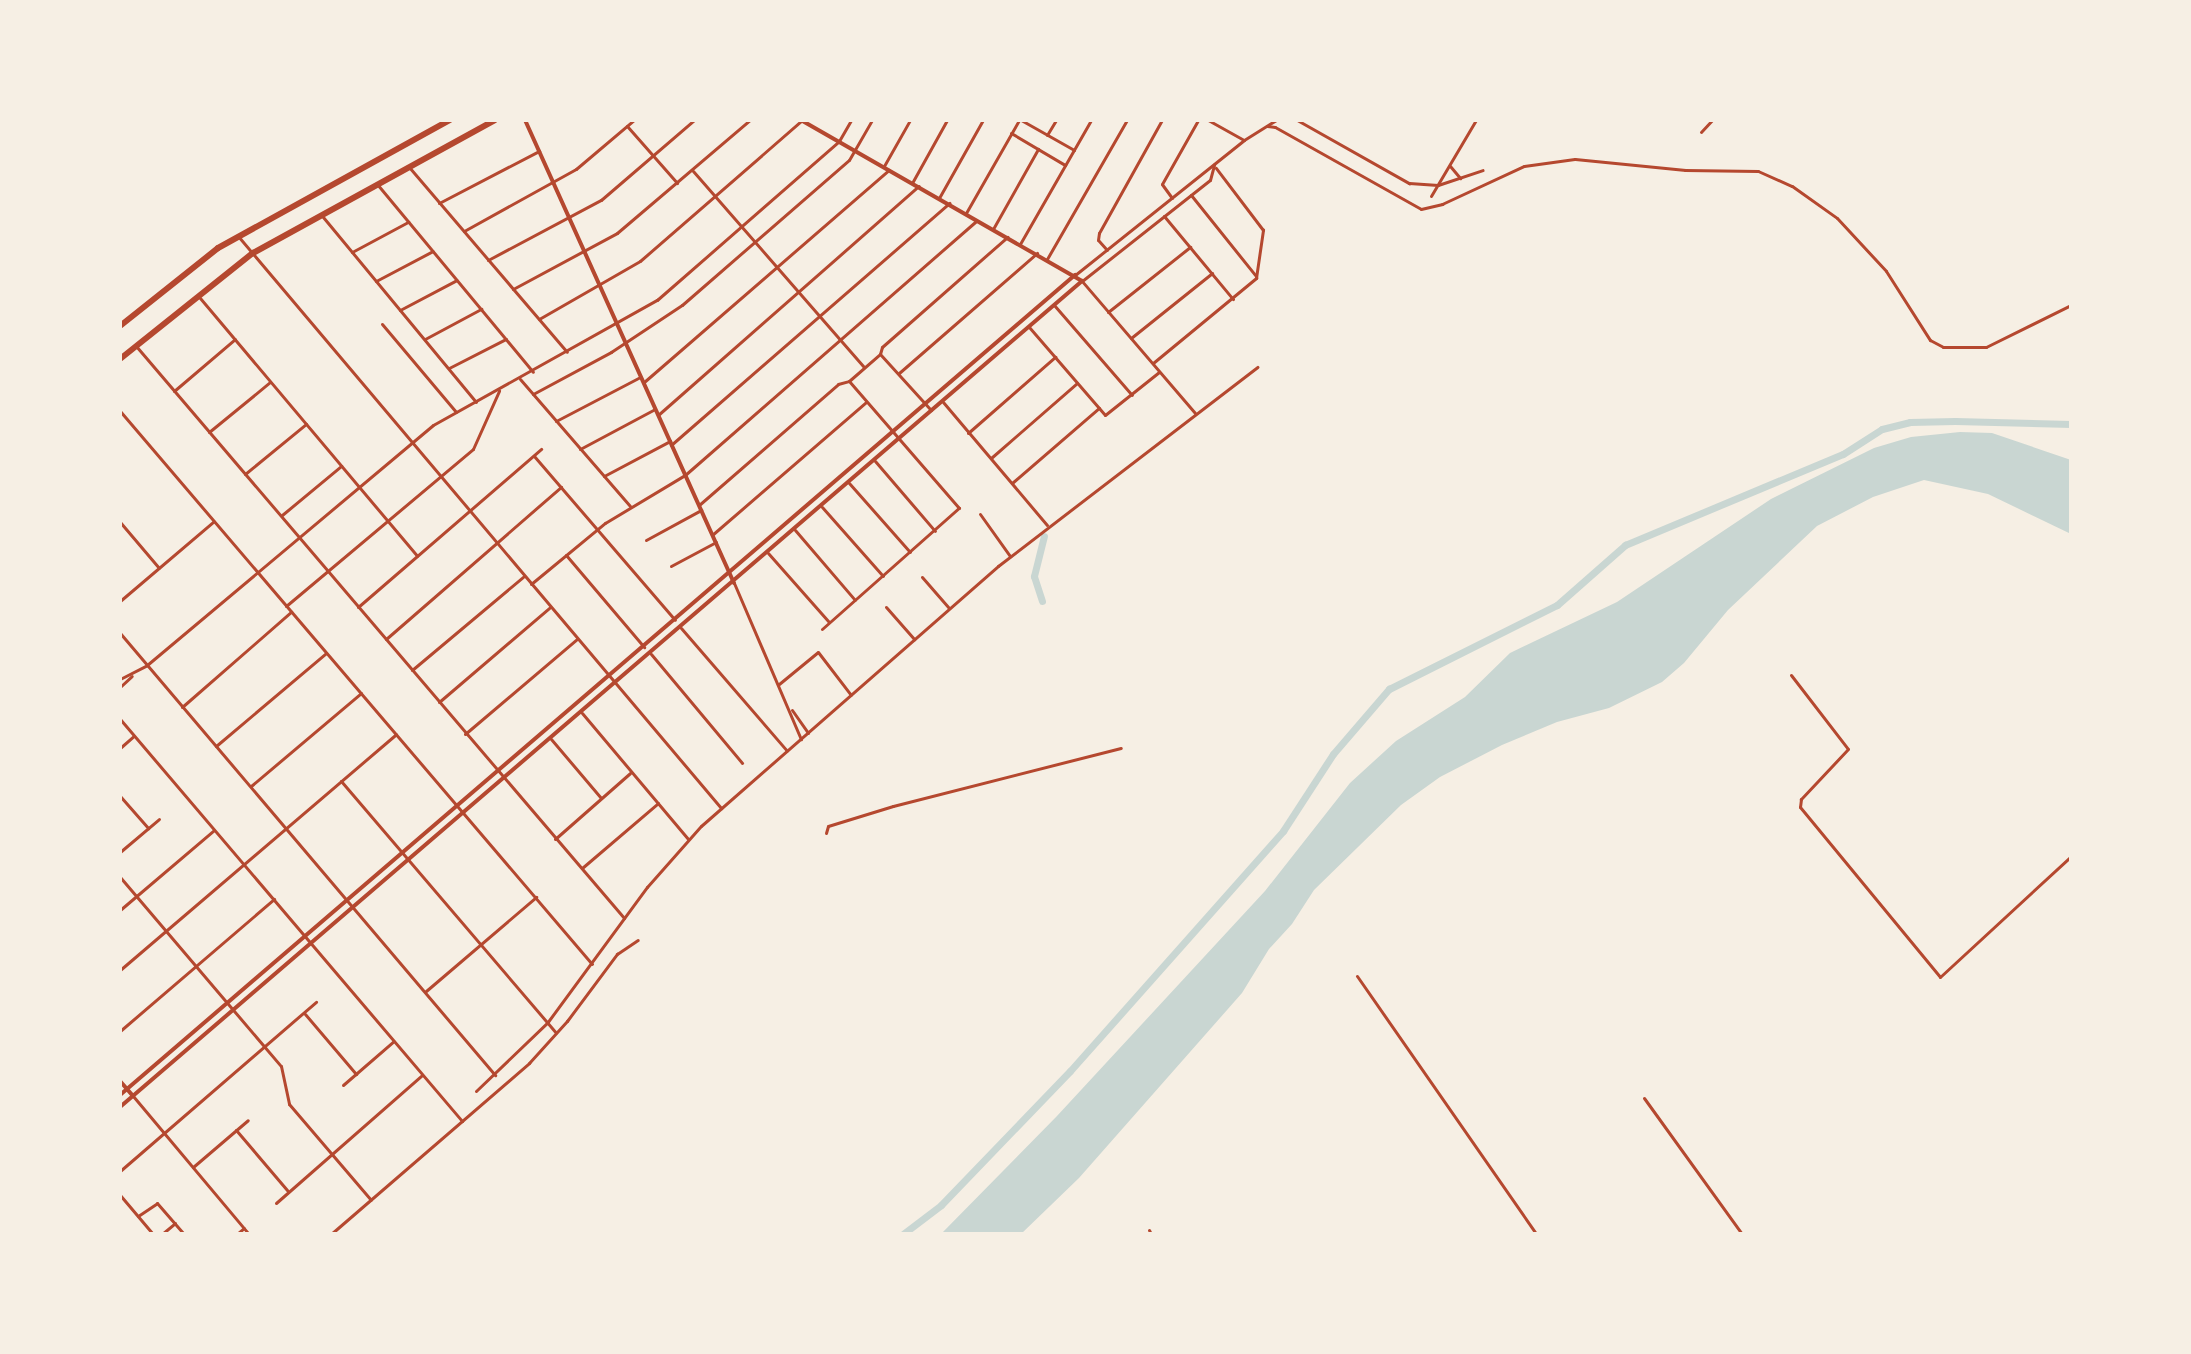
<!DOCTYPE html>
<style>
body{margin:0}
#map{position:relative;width:2191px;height:1354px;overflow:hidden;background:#f6efe4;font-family:Quicksand,sans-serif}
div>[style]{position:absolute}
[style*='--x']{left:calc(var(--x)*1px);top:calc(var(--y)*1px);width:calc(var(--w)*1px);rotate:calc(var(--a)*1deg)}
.water>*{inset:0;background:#c9d6d2}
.canal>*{height:7px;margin:-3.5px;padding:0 3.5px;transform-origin:3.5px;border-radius:3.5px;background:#c9d6d2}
.minor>*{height:3px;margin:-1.5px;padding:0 1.5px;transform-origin:1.5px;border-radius:1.5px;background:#b5482f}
.tertiary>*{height:4px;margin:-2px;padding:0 2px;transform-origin:2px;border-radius:2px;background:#b5482f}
.primary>*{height:6px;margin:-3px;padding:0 3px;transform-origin:3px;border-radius:3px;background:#b5482f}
span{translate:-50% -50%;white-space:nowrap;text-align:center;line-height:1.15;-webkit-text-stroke:6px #f6efe4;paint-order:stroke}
.frame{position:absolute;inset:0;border:122px solid #f6efe4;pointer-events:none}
</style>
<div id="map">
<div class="water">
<div style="clip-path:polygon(1960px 432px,1992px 433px,2071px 460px,2071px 534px,1988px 494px,1924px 480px,1873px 497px,1817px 526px,1728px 610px,1684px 663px,1662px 682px,1609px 708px,1557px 722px,1502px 745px,1440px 777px,1401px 805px,1314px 890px,1292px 924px,1269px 949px,1242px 993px,1079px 1178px,1021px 1234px,941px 1234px,1057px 1116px,1265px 891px,1350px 783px,1396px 741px,1465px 697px,1510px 653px,1617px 602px,1771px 499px,1874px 448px,1911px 437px)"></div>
</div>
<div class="canal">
<div style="--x:1042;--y:601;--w:26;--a:-108"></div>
<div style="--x:1034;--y:576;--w:41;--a:-76"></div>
<div style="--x:903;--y:1234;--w:48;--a:-37.3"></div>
<div style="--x:941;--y:1205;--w:186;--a:-46.1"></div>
<div style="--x:1070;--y:1071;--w:321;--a:-48.4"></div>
<div style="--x:1283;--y:831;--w:92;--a:-57"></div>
<div style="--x:1333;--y:754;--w:86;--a:-49.3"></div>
<div style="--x:1389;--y:689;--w:188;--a:-26.6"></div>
<div style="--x:1557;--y:605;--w:91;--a:-41.4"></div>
<div style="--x:1625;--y:545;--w:236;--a:-22.7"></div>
<div style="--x:1843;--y:454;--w:46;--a:-32.7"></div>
<div style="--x:1882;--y:429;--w:29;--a:-14"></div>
<div style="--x:1910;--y:422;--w:45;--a:-1.3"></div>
<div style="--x:1955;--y:421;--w:116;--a:1.5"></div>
</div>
<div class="minor">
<div style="--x:1021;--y:120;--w:61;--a:29.5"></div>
<div style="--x:1208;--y:120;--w:41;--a:29.1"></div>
<div style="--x:1297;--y:120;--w:129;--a:29.4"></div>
<div style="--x:1409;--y:183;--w:29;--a:4"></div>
<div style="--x:1438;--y:185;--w:47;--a:-18.4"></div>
<div style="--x:627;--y:126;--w:76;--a:48.7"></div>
<div style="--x:1267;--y:126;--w:8;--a:7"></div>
<div style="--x:1275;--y:127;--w:167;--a:29.3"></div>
<div style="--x:1421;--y:209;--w:22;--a:-13"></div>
<div style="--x:1442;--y:204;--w:90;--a:-24.9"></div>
<div style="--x:1524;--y:166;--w:51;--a:-7.8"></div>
<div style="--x:1575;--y:159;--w:111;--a:5.7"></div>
<div style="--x:1685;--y:170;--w:73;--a:0.8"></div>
<div style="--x:1758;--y:171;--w:37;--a:24"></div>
<div style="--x:1792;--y:186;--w:55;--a:35.4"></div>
<div style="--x:1837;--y:218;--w:72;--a:47.2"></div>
<div style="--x:1886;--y:271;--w:82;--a:57.5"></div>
<div style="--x:1930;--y:340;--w:15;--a:28"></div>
<div style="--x:1943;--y:347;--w:43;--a:0"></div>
<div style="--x:1986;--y:347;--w:95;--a:-26.3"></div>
<div style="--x:1701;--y:132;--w:16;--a:-47"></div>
<div style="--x:1011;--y:133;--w:63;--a:30.7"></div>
<div style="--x:1047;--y:135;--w:17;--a:-59"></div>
<div style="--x:884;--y:166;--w:53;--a:-60.5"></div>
<div style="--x:1450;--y:166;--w:16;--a:50"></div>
<div style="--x:409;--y:167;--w:243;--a:49.5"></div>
<div style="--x:693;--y:171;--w:260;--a:48.9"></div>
<div style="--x:912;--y:183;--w:72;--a:-60.9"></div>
<div style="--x:377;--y:184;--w:244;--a:50.3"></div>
<div style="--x:1191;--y:195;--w:104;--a:51.3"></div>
<div style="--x:1431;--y:196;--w:88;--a:-59.4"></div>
<div style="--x:939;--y:198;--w:90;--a:-60.6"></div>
<div style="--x:1172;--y:198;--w:17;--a:-126"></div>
<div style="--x:1162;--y:184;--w:73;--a:-60.6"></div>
<div style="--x:439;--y:203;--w:113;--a:-27.5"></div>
<div style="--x:966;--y:213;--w:107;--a:-60.3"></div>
<div style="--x:1164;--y:216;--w:108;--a:50.3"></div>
<div style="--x:323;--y:217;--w:240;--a:50.4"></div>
<div style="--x:993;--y:229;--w:92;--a:-60.6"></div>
<div style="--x:464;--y:231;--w:128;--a:-29"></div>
<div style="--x:576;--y:169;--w:76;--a:-40.2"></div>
<div style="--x:238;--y:236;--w:749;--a:49.82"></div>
<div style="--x:1020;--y:244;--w:143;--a:-60.2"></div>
<div style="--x:1107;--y:250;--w:13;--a:-132"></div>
<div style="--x:1098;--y:240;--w:7;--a:-82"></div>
<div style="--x:1099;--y:233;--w:129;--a:-60.9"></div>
<div style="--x:352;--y:252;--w:64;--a:-28.2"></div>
<div style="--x:1047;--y:259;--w:160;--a:-60.1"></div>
<div style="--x:488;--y:260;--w:128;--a:-28"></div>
<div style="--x:601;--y:200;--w:123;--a:-40.7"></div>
<div style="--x:1075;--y:275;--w:216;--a:-38.6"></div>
<div style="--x:1244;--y:140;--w:38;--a:-32"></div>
<div style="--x:376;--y:281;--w:64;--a:-27.8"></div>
<div style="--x:513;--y:289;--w:118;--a:-28.3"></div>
<div style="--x:617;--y:233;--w:175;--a:-40.4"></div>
<div style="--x:200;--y:298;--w:337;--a:49.9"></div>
<div style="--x:1054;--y:305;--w:119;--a:49.1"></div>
<div style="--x:400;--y:310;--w:64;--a:-27.8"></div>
<div style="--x:1108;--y:312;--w:105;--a:-38.4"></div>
<div style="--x:539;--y:319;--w:116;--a:-29.9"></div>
<div style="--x:640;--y:261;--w:215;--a:-41"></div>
<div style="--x:382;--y:324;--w:115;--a:49.9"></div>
<div style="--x:1029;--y:327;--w:116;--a:49.2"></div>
<div style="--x:1105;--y:415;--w:69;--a:-38.5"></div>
<div style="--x:1131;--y:338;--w:104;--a:-38.7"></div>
<div style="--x:425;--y:339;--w:64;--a:-28.2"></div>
<div style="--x:136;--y:346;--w:752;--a:49.53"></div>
<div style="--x:880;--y:354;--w:76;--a:47.7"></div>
<div style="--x:1153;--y:363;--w:134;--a:-39.5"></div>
<div style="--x:1256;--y:278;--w:49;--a:-81.7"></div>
<div style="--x:1263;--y:230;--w:78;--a:-127.2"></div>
<div style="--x:449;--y:368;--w:64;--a:-27"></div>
<div style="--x:899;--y:373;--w:183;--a:-41"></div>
<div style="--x:520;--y:379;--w:168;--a:49.1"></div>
<div style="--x:644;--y:382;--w:324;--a:-40.9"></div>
<div style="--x:174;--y:391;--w:80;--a:-40.4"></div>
<div style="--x:533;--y:394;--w:89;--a:-28.3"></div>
<div style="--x:611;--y:352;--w:85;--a:-33.5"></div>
<div style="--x:682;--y:305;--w:221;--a:-41"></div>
<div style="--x:849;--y:160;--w:46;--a:-60.1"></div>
<div style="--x:943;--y:402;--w:161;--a:49.8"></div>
<div style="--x:120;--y:411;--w:727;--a:49.52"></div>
<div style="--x:1195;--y:413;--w:174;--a:-130.6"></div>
<div style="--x:1082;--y:281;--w:163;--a:-38.3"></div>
<div style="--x:1210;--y:180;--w:16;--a:-75"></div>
<div style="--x:658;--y:415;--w:347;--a:-41.3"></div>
<div style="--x:556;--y:421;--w:95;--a:-27.6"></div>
<div style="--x:209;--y:432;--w:79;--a:-39.3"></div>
<div style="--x:968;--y:433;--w:116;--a:-41.1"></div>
<div style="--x:671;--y:445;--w:369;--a:-41"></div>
<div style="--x:580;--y:449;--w:85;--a:-28.1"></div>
<div style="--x:534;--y:456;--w:216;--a:49.3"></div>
<div style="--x:991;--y:458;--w:114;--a:-41.1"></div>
<div style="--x:875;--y:461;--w:92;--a:49.4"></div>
<div style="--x:245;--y:474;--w:79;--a:-39.3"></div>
<div style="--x:604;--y:476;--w:75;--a:-27.9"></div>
<div style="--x:849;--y:483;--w:92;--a:48.5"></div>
<div style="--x:1012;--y:483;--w:115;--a:-40.8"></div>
<div style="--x:699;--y:505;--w:184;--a:-41"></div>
<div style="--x:838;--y:384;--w:11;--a:-15"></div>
<div style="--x:849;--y:381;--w:41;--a:-41.1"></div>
<div style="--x:880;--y:354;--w:7;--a:-74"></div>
<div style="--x:882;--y:347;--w:167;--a:-41.3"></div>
<div style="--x:822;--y:507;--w:92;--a:48.5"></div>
<div style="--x:980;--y:514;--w:52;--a:54.5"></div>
<div style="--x:282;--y:515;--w:77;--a:-39.7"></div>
<div style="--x:120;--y:522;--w:60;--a:49.7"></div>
<div style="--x:795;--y:530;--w:92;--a:49.4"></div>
<div style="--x:712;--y:535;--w:203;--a:-40.8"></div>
<div style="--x:646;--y:540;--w:63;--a:-28.6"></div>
<div style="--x:768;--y:553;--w:92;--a:48.5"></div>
<div style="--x:566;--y:555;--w:121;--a:49.7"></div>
<div style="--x:671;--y:566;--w:51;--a:-28.1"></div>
<div style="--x:922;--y:577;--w:41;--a:48.9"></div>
<div style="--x:734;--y:583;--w:170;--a:66.8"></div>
<div style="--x:531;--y:584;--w:96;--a:-39.5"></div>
<div style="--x:605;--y:523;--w:93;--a:-31"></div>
<div style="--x:685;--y:475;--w:386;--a:-41.1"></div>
<div style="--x:120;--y:601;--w:123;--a:-40.4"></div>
<div style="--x:286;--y:606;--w:244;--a:-40"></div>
<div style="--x:473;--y:449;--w:64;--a:-65.9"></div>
<div style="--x:358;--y:607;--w:242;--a:-40.8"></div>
<div style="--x:886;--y:607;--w:43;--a:48.8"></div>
<div style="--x:681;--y:628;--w:162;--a:49.2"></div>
<div style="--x:822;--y:629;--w:183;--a:-41.5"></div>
<div style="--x:959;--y:508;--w:168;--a:-130.9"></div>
<div style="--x:120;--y:633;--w:580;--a:49.69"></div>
<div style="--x:386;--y:639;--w:232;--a:-41"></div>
<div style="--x:651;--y:654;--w:142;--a:50.1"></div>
<div style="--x:412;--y:670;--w:145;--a:-40"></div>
<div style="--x:1791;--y:675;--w:93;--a:52.4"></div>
<div style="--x:1848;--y:749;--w:69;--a:133.2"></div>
<div style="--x:1801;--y:799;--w:8;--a:97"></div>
<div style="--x:1800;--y:807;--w:220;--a:50.5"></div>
<div style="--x:1940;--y:977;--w:178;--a:-42.7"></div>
<div style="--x:120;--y:679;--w:30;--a:-27"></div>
<div style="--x:147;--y:665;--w:373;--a:-40"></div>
<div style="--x:433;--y:425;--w:257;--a:-29.2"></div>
<div style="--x:657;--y:300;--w:242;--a:-41.1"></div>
<div style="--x:839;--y:141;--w:24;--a:-60"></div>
<div style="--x:779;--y:684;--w:50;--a:-39.4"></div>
<div style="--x:818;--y:652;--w:54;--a:52.5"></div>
<div style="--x:120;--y:687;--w:16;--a:-43"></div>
<div style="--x:439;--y:702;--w:145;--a:-40.5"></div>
<div style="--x:182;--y:707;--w:145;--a:-41.1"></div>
<div style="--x:792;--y:710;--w:28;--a:55"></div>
<div style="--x:582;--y:713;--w:165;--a:49.9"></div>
<div style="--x:120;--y:719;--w:528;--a:49.61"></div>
<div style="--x:465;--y:734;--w:147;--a:-40.3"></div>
<div style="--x:551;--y:739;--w:77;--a:49.7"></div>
<div style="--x:216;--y:746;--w:144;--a:-40.2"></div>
<div style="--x:120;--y:748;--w:18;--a:-41"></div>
<div style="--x:341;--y:781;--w:331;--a:49.5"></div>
<div style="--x:251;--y:786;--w:144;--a:-40.2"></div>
<div style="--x:120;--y:796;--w:43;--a:48.8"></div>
<div style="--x:826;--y:833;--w:7;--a:-74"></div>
<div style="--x:828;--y:826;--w:68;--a:-17.1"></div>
<div style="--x:893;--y:806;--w:235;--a:-14.3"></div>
<div style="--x:555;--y:839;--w:100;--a:-41.3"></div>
<div style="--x:120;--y:852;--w:51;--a:-40.2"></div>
<div style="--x:582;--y:868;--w:100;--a:-40.5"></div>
<div style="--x:120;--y:877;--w:248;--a:49.6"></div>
<div style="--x:281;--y:1066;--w:39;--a:78"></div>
<div style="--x:289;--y:1104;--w:126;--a:49.5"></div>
<div style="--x:120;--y:910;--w:123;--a:-40.4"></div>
<div style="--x:120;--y:970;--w:363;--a:-40.5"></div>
<div style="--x:1357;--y:976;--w:314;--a:55.2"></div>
<div style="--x:426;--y:991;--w:145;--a:-40.5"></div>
<div style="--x:305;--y:1014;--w:79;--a:49.6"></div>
<div style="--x:120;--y:1031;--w:203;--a:-40.6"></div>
<div style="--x:343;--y:1085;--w:67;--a:-40.8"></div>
<div style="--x:476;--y:1091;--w:98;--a:-43.8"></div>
<div style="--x:547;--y:1023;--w:169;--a:-53.7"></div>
<div style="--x:647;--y:887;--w:81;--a:-48.5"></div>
<div style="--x:701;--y:826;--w:395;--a:-41.2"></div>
<div style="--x:998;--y:566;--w:327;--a:-37.5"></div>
<div style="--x:133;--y:1096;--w:180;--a:50"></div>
<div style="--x:1644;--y:1098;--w:168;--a:54.2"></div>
<div style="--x:236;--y:1130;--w:79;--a:49.6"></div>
<div style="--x:193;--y:1167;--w:72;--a:-40.5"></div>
<div style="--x:120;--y:1171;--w:259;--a:-40.8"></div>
<div style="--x:120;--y:1195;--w:51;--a:49.8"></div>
<div style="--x:276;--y:1203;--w:194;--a:-41.2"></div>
<div style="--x:138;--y:1216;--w:23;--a:-34"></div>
<div style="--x:157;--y:1203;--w:40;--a:49"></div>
<div style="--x:1149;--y:1230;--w:4;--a:63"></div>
<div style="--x:162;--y:1234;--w:17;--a:-40"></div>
<div style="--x:237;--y:1234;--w:9;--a:-41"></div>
<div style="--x:331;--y:1234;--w:262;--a:-40.8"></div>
<div style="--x:529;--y:1063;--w:57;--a:-47.9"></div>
<div style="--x:567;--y:1021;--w:84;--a:-53.3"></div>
<div style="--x:617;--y:954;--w:25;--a:-34"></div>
</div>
<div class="tertiary">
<div style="--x:525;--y:120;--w:508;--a:65.71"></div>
<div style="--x:120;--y:1081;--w:20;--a:49"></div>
<div style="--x:120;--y:1095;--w:1259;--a:-40.65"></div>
<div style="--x:120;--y:1107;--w:1268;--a:-40.65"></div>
<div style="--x:1082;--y:281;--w:324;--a:-150.2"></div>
</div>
<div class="primary">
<div style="--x:120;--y:326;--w:125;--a:-38.5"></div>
<div style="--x:218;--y:248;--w:265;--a:-28.9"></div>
<div style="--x:120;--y:359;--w:170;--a:-38.6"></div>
<div style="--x:253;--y:253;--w:276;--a:-28.8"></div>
</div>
<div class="frame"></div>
</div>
